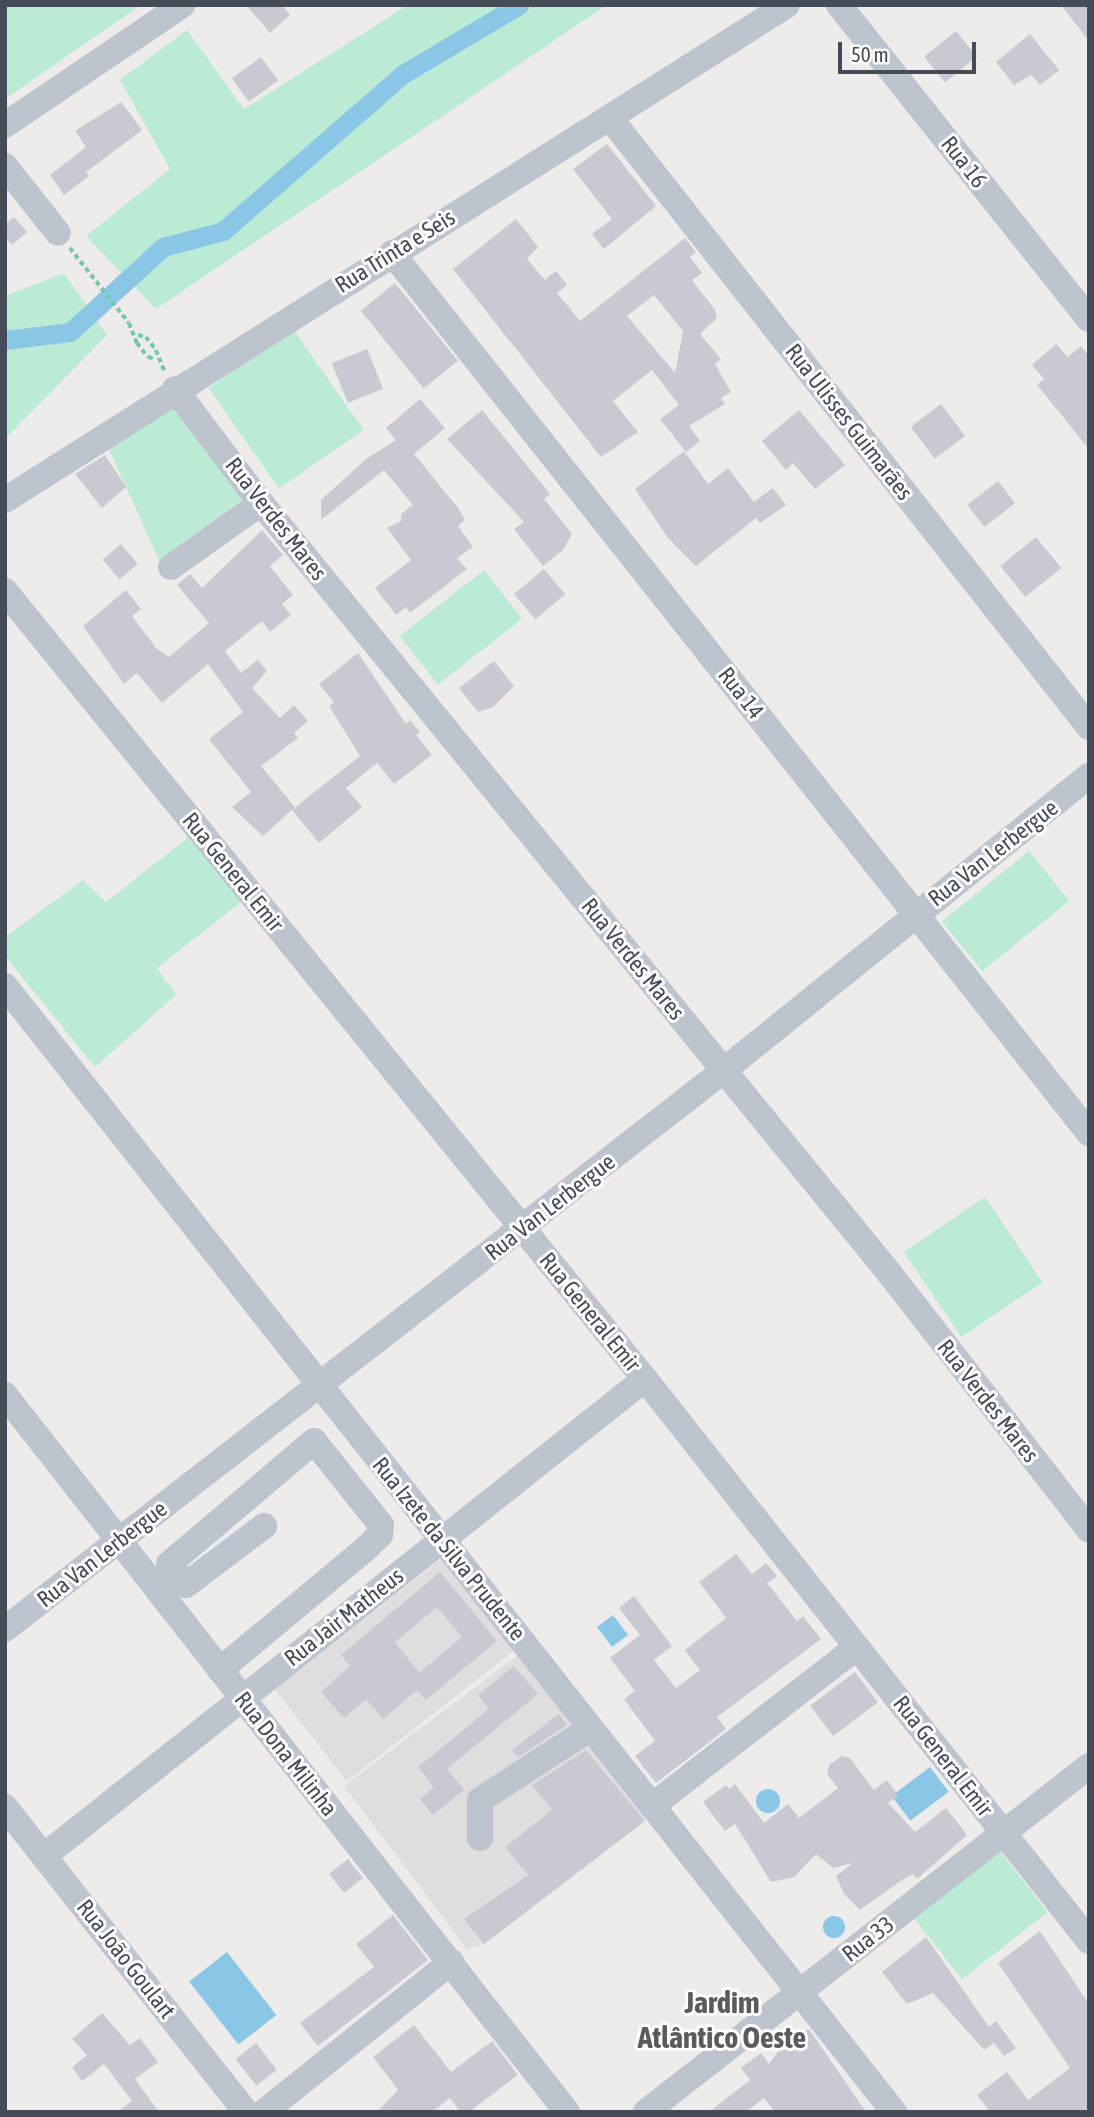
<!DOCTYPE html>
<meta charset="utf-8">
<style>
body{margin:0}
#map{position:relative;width:1094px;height:2117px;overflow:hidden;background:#eeeceb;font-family:"Asap Condensed",sans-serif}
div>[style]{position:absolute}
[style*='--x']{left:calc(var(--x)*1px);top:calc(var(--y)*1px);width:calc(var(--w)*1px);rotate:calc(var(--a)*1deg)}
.education>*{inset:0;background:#dfdddd;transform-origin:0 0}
.green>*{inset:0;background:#bbebd4;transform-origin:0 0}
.water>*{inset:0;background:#8ac6e6;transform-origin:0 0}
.round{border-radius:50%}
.canal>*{height:19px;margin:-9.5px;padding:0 9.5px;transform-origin:9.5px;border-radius:9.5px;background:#8ac6e6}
.building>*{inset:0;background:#c9cad1;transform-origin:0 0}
.path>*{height:3.5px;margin-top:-1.75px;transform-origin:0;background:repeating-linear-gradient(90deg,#75c7aa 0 5px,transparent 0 8.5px)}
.minor>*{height:26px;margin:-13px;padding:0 13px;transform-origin:13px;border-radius:13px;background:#bdc4cd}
span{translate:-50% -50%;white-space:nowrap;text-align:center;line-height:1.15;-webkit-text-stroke:6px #fff;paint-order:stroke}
.street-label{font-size:23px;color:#454c58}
.district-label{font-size:30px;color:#595b60;font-weight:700}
.frame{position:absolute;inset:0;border:7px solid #454c58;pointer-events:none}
.scale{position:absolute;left:838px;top:42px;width:138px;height:32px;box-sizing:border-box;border:4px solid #454c58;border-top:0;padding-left:9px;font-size:21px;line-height:24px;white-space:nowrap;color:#454c58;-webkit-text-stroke:5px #fff;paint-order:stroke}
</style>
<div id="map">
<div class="education">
<div style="left:445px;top:1556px;width:117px;height:216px;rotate:52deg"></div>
<div style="clip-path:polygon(522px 1652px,646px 1820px,484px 1944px,467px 1949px,344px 1786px)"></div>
</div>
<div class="green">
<div style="clip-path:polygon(5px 5px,141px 5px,5px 99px)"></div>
<div style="clip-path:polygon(408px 5px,607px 5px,156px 309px,86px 236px,170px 169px,120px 80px,187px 30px,244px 109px)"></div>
<div style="clip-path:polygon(64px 273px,107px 335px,5px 439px,5px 296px)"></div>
<div style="left:293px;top:329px;width:123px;height:103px;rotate:55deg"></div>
<div style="clip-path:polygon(173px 403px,243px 499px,159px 560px,107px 445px)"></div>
<div style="left:484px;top:570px;width:62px;height:107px;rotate:52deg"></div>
<div style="clip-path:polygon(190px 836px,241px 902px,157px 968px,176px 995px,95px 1067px,5px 956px,5px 937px,83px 880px,106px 902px)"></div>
<div style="left:1029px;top:851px;width:64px;height:112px;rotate:51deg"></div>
<div style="left:985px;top:1197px;width:103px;height:98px;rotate:56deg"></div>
<div style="left:999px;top:1850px;width:79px;height:109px;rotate:52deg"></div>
</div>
<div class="water">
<div style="left:613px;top:1615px;width:25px;height:20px;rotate:53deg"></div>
<div style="left:930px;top:1767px;width:31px;height:48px;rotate:53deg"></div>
<div class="round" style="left:756px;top:1789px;width:24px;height:24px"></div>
<div class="round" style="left:823px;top:1916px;width:22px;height:22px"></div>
<div style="left:227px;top:1952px;width:80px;height:48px;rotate:52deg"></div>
</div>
<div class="canal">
<div style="--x:5;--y:340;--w:65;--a:-7"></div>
<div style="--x:70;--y:332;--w:126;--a:-42.4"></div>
<div style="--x:163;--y:247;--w:62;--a:-14.9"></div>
<div style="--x:223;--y:231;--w:239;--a:-41.1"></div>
<div style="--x:403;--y:74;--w:135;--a:-30.7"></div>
</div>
<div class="building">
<div style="clip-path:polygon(246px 5px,282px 5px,290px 15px,270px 33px)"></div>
<div style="clip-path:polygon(1061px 5px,1089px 5px,1089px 41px)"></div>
<div style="left:956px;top:31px;width:33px;height:41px;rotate:51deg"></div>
<div style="clip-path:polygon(1030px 34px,1059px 70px,1040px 85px,1031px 75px,1014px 85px,996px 62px)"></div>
<div style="left:261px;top:57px;width:29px;height:36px;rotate:54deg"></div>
<div style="clip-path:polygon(121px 102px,142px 130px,86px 172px,89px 176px,64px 195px,50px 175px,86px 147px,75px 131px)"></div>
<div style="clip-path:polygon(607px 144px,656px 206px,604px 249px,592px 234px,612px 219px,573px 169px)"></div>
<div style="clip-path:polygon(14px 217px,27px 232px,12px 245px,5px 237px,5px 224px)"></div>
<div style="clip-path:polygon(evenodd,516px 219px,538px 247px,527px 259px,545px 280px,556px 271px,567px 285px,557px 293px,580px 321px,685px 238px,696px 252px,690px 257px,702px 273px,692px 280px,715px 310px,717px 318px,700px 334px,721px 359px,715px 364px,731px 392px,721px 398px,725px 404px,689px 426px,700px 441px,686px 452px,660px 419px,679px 405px,652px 370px,613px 401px,638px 432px,601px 457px,453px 269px,516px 219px,654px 295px,683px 331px,675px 373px,627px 316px,654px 295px)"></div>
<div style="left:395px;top:283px;width:100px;height:44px;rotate:51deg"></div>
<div style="clip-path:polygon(1056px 344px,1068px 357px,1081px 346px,1089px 356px,1089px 449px,1037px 385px,1044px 379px,1032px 365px)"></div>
<div style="left:367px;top:349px;width:43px;height:38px;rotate:68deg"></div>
<div style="clip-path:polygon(420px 399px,445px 428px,414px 454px,459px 509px,465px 520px,458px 526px,473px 547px,457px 558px,467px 569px,410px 613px,406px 607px,396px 615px,375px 588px,411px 560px,387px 528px,401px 521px,401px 514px,413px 505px,384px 470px,321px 520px,321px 500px,366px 459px,396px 440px,386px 428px)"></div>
<div style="left:941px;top:404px;width:40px;height:38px;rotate:53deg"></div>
<div style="clip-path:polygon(482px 410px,550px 494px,544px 499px,572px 534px,563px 550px,543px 566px,514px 529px,524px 522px,447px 439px)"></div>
<div style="clip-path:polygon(799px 410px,845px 465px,815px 489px,793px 463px,786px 470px,762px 441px)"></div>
<div style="clip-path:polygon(684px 451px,708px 484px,728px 468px,754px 502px,773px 488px,786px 505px,760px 523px,756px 518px,696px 566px,668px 538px,635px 489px)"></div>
<div style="clip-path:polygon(105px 455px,126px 487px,102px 508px,75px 474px)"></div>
<div style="left:998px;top:481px;width:28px;height:39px;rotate:52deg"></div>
<div style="clip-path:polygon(262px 530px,283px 555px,270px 566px,293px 595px,282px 604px,291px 615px,270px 632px,262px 621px,225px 651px,241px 673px,258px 660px,267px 671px,252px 688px,280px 718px,294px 705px,308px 721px,294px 733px,298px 738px,261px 766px,295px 807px,263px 836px,232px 807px,251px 792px,209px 739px,243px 712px,208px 664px,162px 703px,137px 673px,124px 684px,83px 626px,126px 590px,141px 609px,132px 616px,157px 649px,169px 657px,209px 623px,177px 585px,190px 574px,202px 588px)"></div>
<div style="left:1036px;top:537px;width:40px;height:46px;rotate:51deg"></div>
<div style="left:121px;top:544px;width:26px;height:24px;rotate:50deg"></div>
<div style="left:544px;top:569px;width:33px;height:39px;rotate:50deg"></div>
<div style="clip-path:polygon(358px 653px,406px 724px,410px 720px,420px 732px,416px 735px,432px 755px,394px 784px,377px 763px,346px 788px,362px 807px,319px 843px,292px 810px,360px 756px,329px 706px,334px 702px,319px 684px)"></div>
<div style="clip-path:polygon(494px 661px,514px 686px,493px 707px,478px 712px,459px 688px)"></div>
<div style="clip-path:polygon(736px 1554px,752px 1574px,766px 1563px,777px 1576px,767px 1583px,797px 1621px,803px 1616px,821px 1639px,717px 1717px,726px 1729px,656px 1783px,635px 1756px,655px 1741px,624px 1699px,635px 1691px,610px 1658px,640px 1635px,619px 1608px,634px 1596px,672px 1646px,654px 1660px,676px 1688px,700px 1670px,685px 1650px,726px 1618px,699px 1582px)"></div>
<div style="clip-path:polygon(evenodd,440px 1572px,497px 1641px,426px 1700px,417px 1690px,383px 1719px,366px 1699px,344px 1718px,321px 1692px,350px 1666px,341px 1655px,440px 1572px,437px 1607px,462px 1637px,419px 1673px,395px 1642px,437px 1607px)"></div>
<div style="clip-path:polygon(514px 1666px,538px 1694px,447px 1769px,464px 1790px,433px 1815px,420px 1799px,434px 1787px,418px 1767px,489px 1709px,478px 1695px)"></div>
<div style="left:855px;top:1672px;width:38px;height:56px;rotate:53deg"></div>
<div style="clip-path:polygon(559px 1714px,567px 1725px,518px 1757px,512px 1750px)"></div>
<div style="clip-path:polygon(586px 1750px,645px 1821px,484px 1944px,464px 1919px,528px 1875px,505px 1847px,552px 1810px,532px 1785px)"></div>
<div style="clip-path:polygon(842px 1756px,850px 1758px,874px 1790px,887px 1780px,898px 1795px,888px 1803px,915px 1832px,946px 1808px,967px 1835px,917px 1879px,913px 1874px,902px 1880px,860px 1910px,844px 1894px,836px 1876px,853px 1863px,833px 1868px,816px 1854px,794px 1877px,771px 1882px,735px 1824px,725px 1831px,703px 1802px,726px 1785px,729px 1789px,735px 1784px,764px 1823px,788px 1804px,799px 1818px,838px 1788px,827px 1774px,829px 1765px)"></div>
<div style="left:348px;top:1859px;width:24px;height:24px;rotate:52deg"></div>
<div style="clip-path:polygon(393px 1915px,428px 1960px,318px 2046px,300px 2023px,374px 1967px,356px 1944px)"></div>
<div style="clip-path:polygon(1040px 1931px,1089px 2004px,1089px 2107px,1083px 2112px,990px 2112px,977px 2095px,1007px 2072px,1028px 2100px,1070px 2068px,998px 1963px)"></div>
<div style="clip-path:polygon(926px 1937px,989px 2027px,996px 2021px,1016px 2048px,1004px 2056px,994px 2043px,984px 2050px,933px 1993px,907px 2004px,882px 1972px)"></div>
<div style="clip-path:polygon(102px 2013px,130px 2045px,140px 2038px,158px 2062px,135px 2079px,159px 2112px,117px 2112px,132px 2101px,104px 2064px,82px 2081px,72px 2067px,87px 2055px,72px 2039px)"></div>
<div style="clip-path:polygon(414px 2025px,451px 2072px,492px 2041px,518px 2075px,469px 2112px,460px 2112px,450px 2098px,432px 2112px,377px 2112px,398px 2090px,373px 2057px)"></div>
<div style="clip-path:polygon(809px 2029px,866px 2112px,775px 2112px,764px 2098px,746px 2112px,709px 2112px,750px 2080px,741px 2068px,761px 2053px,769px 2064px,786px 2040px)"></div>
<div style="left:256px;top:2043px;width:34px;height:26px;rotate:52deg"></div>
</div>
<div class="path">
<div style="--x:70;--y:248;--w:95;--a:51.8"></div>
<div style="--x:129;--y:323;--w:22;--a:68"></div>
<div style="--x:137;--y:343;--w:18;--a:52"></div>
<div style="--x:148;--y:357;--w:8;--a:14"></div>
<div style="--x:138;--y:335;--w:8;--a:14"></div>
<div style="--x:146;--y:337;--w:16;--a:52"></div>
<div style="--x:156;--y:350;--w:24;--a:68"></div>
</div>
<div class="minor">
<div style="--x:839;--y:5;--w:401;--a:51.5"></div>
<div style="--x:610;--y:118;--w:775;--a:51.81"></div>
<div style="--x:5;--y:125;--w:214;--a:-34.1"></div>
<div style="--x:5;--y:166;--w:85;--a:51.7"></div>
<div style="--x:392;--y:253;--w:1123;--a:51.62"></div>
<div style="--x:175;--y:389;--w:143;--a:53"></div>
<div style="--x:261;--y:503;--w:995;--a:50.79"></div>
<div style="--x:890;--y:1274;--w:324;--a:52.1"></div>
<div style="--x:5;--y:500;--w:925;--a:-32.33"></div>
<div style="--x:171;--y:567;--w:110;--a:-35.4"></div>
<div style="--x:5;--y:591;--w:1015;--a:50.92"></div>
<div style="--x:645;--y:1379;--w:716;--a:51.69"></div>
<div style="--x:5;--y:986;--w:1435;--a:51.71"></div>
<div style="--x:5;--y:1395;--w:911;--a:51.91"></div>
<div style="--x:5;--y:1629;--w:909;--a:-37.85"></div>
<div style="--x:723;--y:1071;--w:470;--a:-38.9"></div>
<div style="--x:220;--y:1670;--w:186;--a:-39.8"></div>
<div style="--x:363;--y:1551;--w:23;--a:-43"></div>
<div style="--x:380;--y:1535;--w:10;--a:-84"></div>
<div style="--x:381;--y:1525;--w:107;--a:-128.6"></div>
<div style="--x:314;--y:1441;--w:190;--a:139.7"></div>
<div style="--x:169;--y:1564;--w:27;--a:51"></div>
<div style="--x:186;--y:1585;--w:98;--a:-37.1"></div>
<div style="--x:652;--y:1806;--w:259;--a:-37.8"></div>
<div style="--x:5;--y:1807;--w:389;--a:51.7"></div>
<div style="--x:480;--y:1838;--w:38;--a:-90"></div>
<div style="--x:480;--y:1800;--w:132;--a:-33"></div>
<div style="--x:44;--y:1856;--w:767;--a:-38.44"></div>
<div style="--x:264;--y:2112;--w:240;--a:-38.7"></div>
<div style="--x:646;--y:2112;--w:562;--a:-37.99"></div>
</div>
<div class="street-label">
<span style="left:964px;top:162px;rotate:52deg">Rua 16</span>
<span style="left:395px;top:251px;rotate:-32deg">Rua Trinta e Seis</span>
<span style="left:849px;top:422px;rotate:52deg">Rua Ulisses Guimarães</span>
<span style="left:276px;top:519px;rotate:52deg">Rua Verdes Mares</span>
<span style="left:741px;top:693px;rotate:52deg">Rua 14</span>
<span style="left:993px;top:853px;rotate:-38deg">Rua Van Lerbergue</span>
<span style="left:233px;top:872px;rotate:51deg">Rua General Emir</span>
<span style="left:633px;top:959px;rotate:51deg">Rua Verdes Mares</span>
<span style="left:550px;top:1207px;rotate:-38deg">Rua Van Lerbergue</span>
<span style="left:590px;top:1312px;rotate:51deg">Rua General Emir</span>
<span style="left:988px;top:1401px;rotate:52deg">Rua Verdes Mares</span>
<span style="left:449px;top:1549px;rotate:51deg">Rua Izete da Silva Prudente</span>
<span style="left:102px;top:1554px;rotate:-38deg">Rua Van Lerbergue</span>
<span style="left:344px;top:1617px;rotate:-38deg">Rua Jair Matheus</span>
<span style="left:286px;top:1754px;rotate:52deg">Rua Dona Milinha</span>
<span style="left:943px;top:1756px;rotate:52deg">Rua General Emir</span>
<span style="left:868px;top:1939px;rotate:-38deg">Rua 33</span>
<span style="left:126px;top:1959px;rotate:52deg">Rua João Goulart</span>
</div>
<div class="district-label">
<span style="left:722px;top:2019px">Jardim<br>Atlântico Oeste</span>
</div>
<div class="frame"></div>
<div class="scale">50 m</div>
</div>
